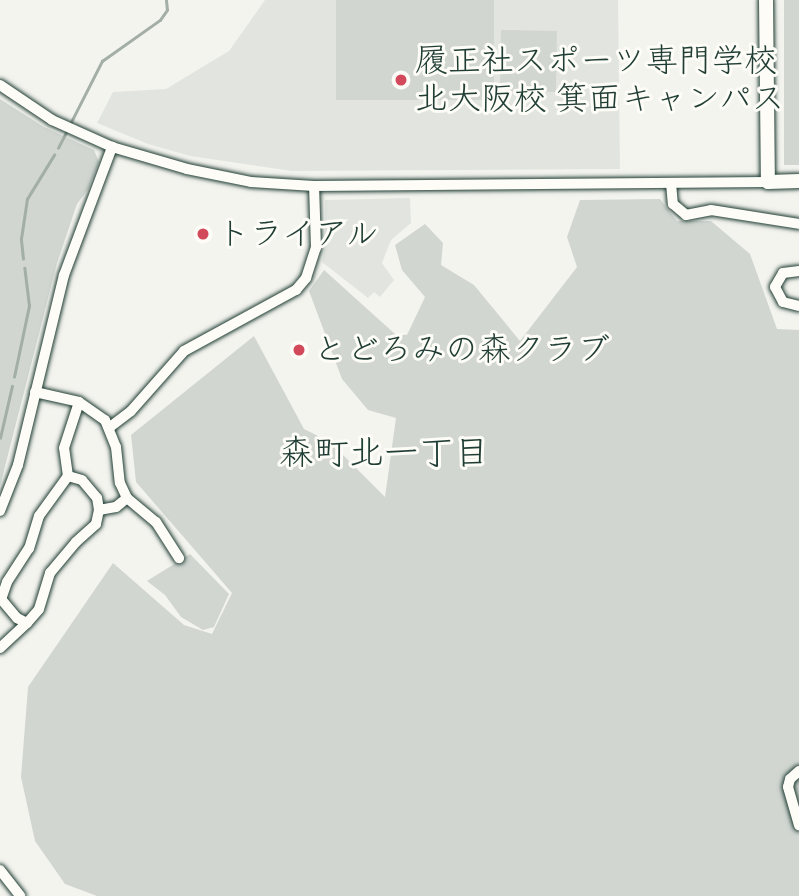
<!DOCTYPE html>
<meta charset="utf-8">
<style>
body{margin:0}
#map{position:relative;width:799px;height:896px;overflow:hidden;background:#f4f4ef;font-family:Caveat,"Klee One",sans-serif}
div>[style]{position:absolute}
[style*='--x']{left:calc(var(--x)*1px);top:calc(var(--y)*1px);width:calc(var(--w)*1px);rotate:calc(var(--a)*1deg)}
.built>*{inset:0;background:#e2e5df}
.green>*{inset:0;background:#d1d6d1;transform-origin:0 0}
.stream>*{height:2.5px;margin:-1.25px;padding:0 1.25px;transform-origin:1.25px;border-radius:1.25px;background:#a3aea7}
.roads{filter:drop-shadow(0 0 2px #1f3d34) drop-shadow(0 0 2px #1f3d34)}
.minor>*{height:10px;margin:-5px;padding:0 5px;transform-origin:5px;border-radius:5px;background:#fdfcf7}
.major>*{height:14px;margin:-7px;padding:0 7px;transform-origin:7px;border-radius:7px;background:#fdfcf7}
.dots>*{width:19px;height:19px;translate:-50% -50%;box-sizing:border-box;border:4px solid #fdfcf7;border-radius:50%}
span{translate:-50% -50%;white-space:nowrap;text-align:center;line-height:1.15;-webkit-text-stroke:6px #fdfcf7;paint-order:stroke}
.poi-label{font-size:33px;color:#1f3d34}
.left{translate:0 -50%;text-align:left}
.neighbourhood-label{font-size:35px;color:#1f3d34}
</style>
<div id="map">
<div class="built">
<div style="clip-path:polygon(265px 0,618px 0,620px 169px,292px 171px,190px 156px,148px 144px,97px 123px,113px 92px,166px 89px,229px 51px)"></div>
<div style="clip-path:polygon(410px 198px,411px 223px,391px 240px,382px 263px,394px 280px,380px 297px,374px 292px,368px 298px,322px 262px,325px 248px,325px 200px)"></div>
</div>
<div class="green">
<div style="left:336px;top:0;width:158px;height:100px"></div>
<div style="left:784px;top:0;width:15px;height:165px"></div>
<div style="left:501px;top:30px;width:56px;height:61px;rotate:1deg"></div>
<div style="clip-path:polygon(0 99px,44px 127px,94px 150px,99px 162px,88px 189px,77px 204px,57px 263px,0 486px)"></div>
<div style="clip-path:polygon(660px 199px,677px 221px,711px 221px,750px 254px,777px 329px,799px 330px,799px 896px,97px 896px,65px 884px,35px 841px,21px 777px,28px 687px,113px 563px,184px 625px,212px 634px,232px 593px,136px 482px,131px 435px,254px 336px,304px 429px,330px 442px,385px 497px,396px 418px,368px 410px,342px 379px,309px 291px,324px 270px,395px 334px,407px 335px,425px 297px,402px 270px,395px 245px,425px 224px,443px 243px,441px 265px,474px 285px,520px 341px,577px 267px,567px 237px,580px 200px)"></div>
<div style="clip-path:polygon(190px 554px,229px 594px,214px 627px,203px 630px,181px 617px,165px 595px,147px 581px)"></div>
</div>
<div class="stream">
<div style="--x:69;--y:126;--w:73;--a:-63.1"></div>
<div style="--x:102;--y:61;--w:71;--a:-35.3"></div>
<div style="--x:160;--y:20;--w:12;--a:-55"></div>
<div style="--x:167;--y:10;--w:10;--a:-96"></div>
<div style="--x:58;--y:148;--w:18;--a:-63"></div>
<div style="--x:23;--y:259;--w:20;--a:-96"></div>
<div style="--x:21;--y:239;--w:40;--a:-81.5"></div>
<div style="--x:27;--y:199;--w:52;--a:-58.5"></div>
<div style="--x:14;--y:377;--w:73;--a:-78.1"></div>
<div style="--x:29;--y:306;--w:38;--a:-97"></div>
<div style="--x:0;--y:438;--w:53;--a:-77"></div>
</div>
<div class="roads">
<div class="minor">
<div style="--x:0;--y:85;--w:63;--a:33.9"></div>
<div style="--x:52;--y:120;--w:66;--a:24.2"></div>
<div style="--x:112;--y:147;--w:78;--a:16.3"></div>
<div style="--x:187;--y:169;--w:65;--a:11.5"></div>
<div style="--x:251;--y:182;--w:63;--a:3.6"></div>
<div style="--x:314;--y:186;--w:454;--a:-0.5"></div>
<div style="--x:671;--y:183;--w:21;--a:85"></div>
<div style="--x:673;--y:204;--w:17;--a:40"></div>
<div style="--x:686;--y:215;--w:25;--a:-11"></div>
<div style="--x:711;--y:210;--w:89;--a:9"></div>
<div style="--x:799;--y:271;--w:16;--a:173"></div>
<div style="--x:783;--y:273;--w:16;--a:120"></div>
<div style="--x:775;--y:287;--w:17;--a:62"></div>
<div style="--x:783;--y:302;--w:16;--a:14"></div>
<div style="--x:35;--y:392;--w:45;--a:12.8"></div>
<div style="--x:79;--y:402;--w:32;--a:35"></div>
<div style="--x:105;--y:420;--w:29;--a:68"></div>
<div style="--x:116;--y:447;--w:36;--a:84"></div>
<div style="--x:120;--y:483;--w:17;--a:65"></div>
<div style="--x:127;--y:498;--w:38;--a:40"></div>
<div style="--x:156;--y:522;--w:43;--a:57.4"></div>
<div style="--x:110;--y:427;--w:26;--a:-37"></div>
<div style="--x:131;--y:411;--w:80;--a:-48.5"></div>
<div style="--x:184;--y:351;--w:128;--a:-28.6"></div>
<div style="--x:296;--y:290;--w:16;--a:-50"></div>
<div style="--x:306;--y:278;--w:32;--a:-72"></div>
<div style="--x:316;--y:248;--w:62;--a:-91.8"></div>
<div style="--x:68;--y:476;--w:28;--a:-98"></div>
<div style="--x:64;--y:448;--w:48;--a:-71.9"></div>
<div style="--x:99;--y:510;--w:17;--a:-10"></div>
<div style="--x:116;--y:507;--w:14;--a:-39"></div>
<div style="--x:0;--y:511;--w:49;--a:-68.6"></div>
<div style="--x:18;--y:465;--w:195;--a:-76.4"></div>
<div style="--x:64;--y:275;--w:137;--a:-69.4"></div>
<div style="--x:0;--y:648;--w:37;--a:-43"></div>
<div style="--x:27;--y:623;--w:18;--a:-49"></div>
<div style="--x:39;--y:609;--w:38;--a:-73"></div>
<div style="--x:50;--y:573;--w:40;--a:-50"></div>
<div style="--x:76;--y:542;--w:27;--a:-42"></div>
<div style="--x:96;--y:524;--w:14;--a:-78"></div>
<div style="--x:99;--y:510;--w:12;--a:-99"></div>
<div style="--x:97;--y:498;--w:23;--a:-130"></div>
<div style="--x:82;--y:480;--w:15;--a:-164"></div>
<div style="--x:68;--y:476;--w:49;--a:125.9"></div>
<div style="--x:39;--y:516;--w:34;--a:107"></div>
<div style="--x:29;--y:548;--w:40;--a:122.9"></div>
<div style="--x:7;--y:582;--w:18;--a:109"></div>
<div style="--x:1;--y:599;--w:25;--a:50"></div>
<div style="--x:17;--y:618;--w:11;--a:27"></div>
<div style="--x:799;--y:771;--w:12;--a:138"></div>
<div style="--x:790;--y:779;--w:8;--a:104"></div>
<div style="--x:788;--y:787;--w:40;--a:74"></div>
<div style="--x:0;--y:870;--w:33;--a:52"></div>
</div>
<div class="major">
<div style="--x:766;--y:0;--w:182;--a:89.4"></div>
<div style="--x:768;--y:182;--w:31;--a:-2"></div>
</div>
</div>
<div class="dots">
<div style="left:401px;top:80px;background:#d1495b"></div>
<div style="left:203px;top:234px;background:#d1495b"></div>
<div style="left:299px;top:350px;background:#d1495b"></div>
</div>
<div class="poi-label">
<span class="left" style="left:415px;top:80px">履正社スポーツ専門学校<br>北大阪校 箕面キャンパス</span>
<span class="left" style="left:217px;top:234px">トライアル</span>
<span class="left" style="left:313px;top:350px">とどろみの森クラブ</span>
</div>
<div class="neighbourhood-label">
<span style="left:384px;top:453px">森町北一丁目</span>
</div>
</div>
